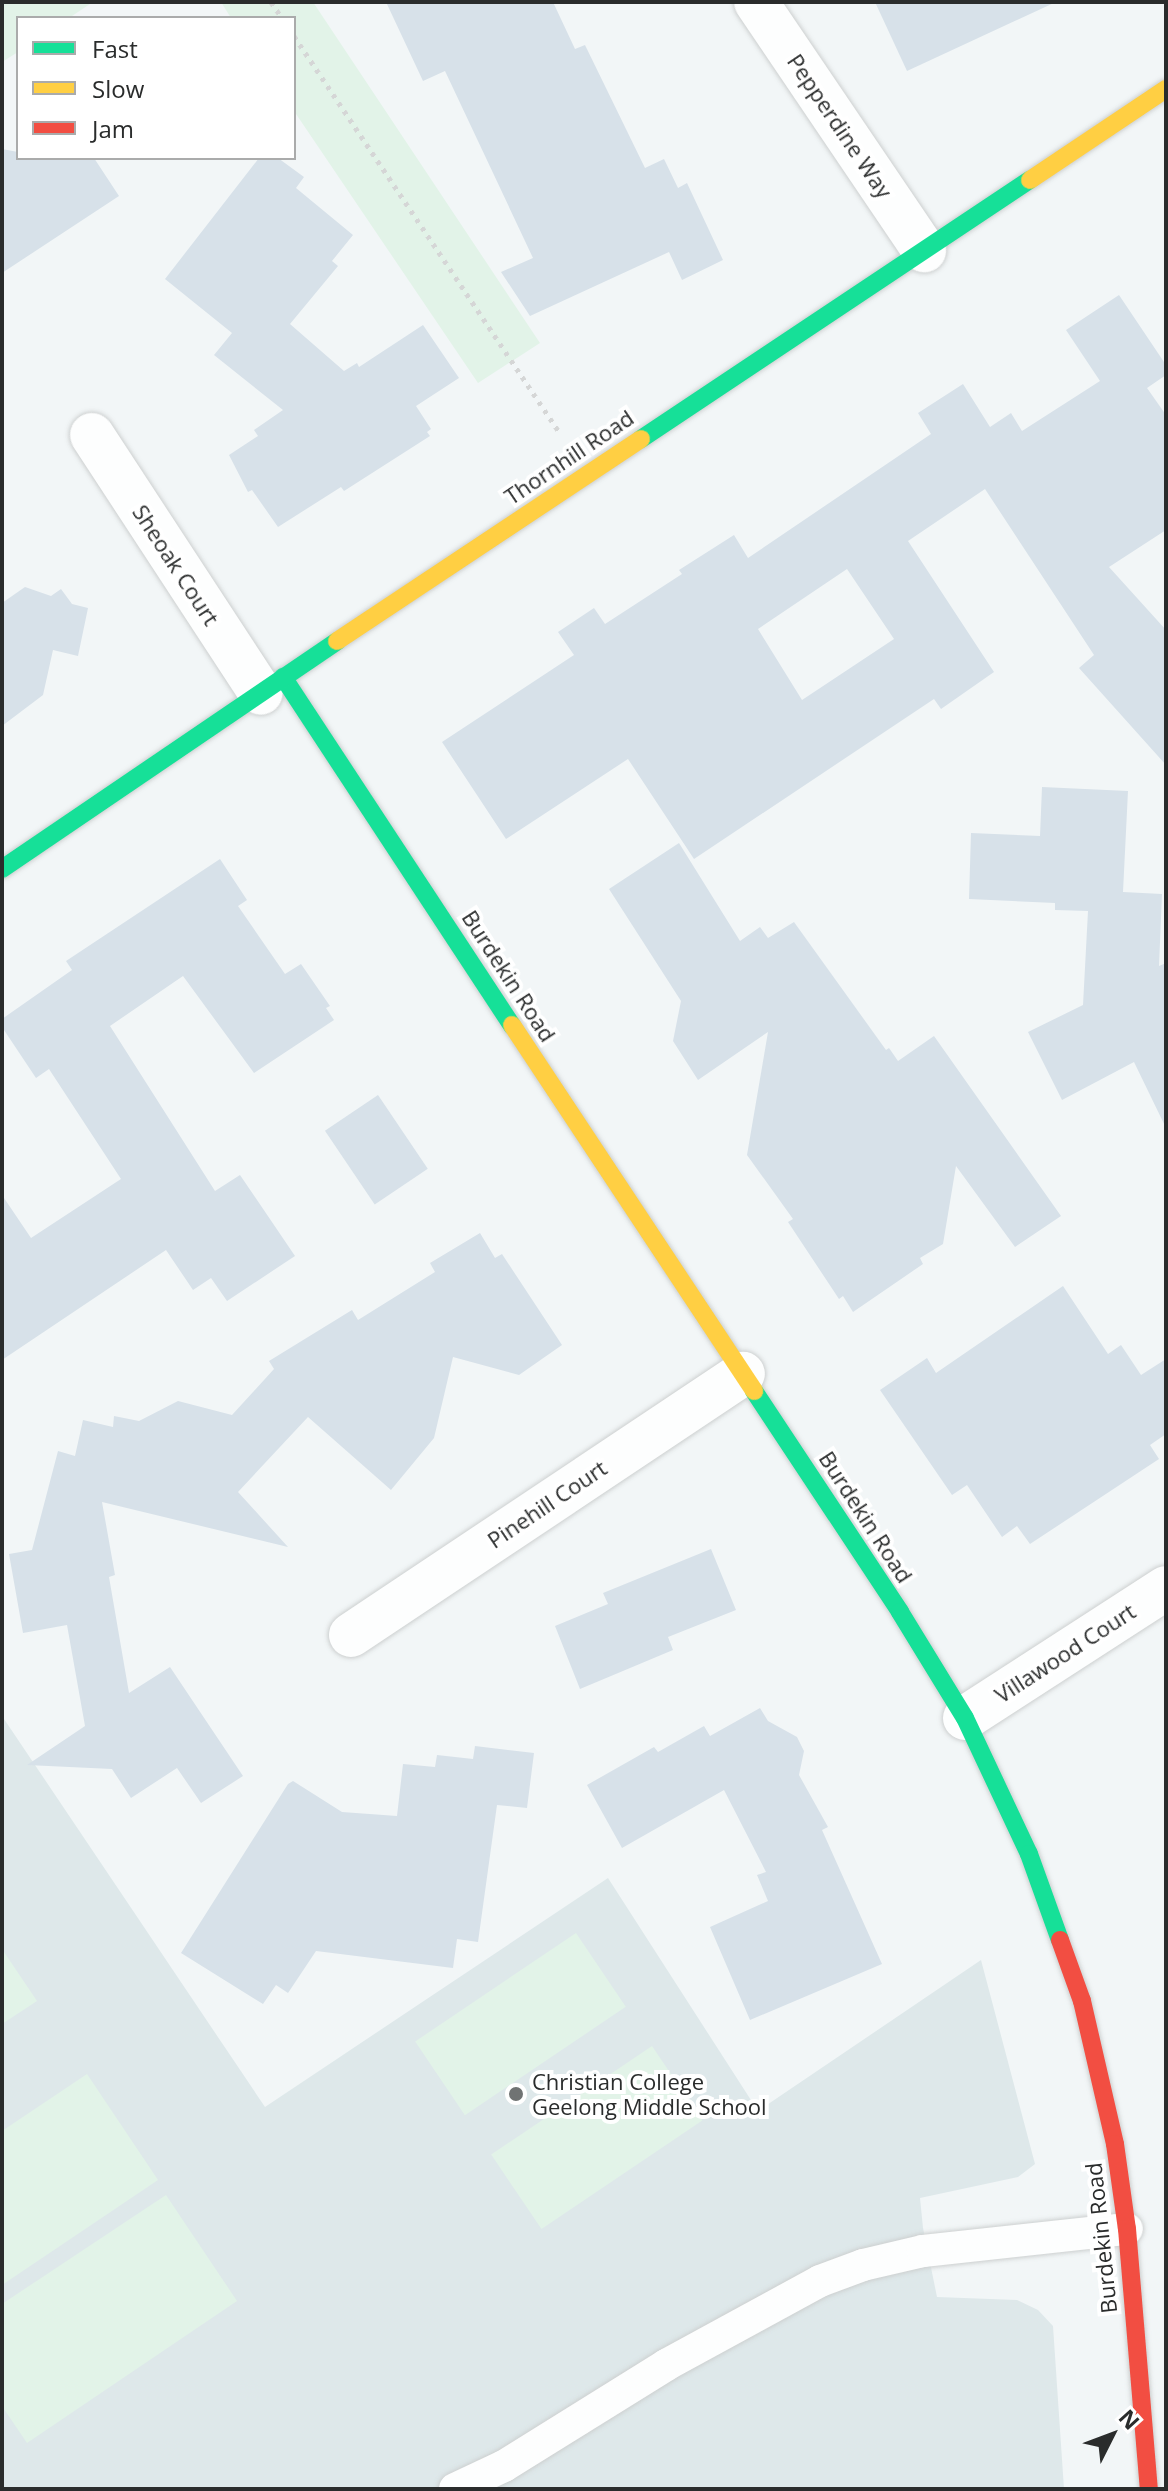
<!DOCTYPE html>
<style>
body{margin:0}
#map{position:relative;width:1168px;height:2491px;overflow:hidden;background:#f2f6f7;font-family:"Open Sans",sans-serif}
div>[style]{position:absolute}
[style*='--x']{left:calc(var(--x)*1px);top:calc(var(--y)*1px);width:calc(var(--w)*1px);rotate:calc(var(--a)*1deg)}
.built>*{inset:0;background:#dee8ea}
.green>*{inset:0;background:#e2f3e8;transform-origin:0 0}
.building>*{inset:0;background:#d7e1e9;transform-origin:0 0}
.path>*{height:5px;margin-top:-2.5px;transform-origin:0;background:repeating-linear-gradient(90deg,#d5d6d6 0 4px,transparent 0 10px)}
.roads{filter:drop-shadow(0 0 2px #cdd0d0) drop-shadow(0 0 2px #cdd0d0)}
.lane>*{height:32px;margin:-16px;padding:0 16px;transform-origin:16px;border-radius:16px;background:#fdfefe}
.street>*{height:44px;margin:-22px;padding:0 22px;transform-origin:22px;border-radius:22px;background:#fdfefe}
.fast>*{height:18px;margin:-9px;padding:0 9px;transform-origin:9px;border-radius:9px;background:#16e098}
.slow>*{height:18px;margin:-9px;padding:0 9px;transform-origin:9px;border-radius:9px;background:#ffcf43}
.jam>*{height:18px;margin:-9px;padding:0 9px;transform-origin:9px;border-radius:9px;background:#f24e42}
.dots>*{width:22px;height:22px;translate:-50% -50%;box-sizing:border-box;border:4px solid #fff;border-radius:50%}
span{translate:-50% -50%;white-space:nowrap;text-align:center;line-height:1.15;-webkit-text-stroke:8px #fff;paint-order:stroke}
.street-label{font-size:22px;color:#2a2c2c}
.poi-label{font-size:22px;color:#2a2c2c}
.left{translate:0 -50%;text-align:left}
.frame{position:absolute;inset:0;border:4px solid #2a2c2c;pointer-events:none}
.legend{position:absolute;left:16px;top:16px;width:280px;height:144px;box-sizing:border-box;background:#fff;border:2px solid #aaabab;margin:0;padding:10px 14px;list-style:none;font-size:24px;color:#2a2c2c}
.legend li{display:flex;align-items:center;gap:16px;height:40px}
.legend b{width:40px;border:2px solid #aaabab}
.north{position:absolute;left:1072px;top:2395px;width:80px;height:80px;-webkit-text-stroke:6px #fff;paint-order:stroke;rotate:48deg;font-size:22px;font-weight:700;line-height:32px;text-align:center;color:#2a2c2c}
.north::after{content:'';display:block;margin:auto;width:28px;height:36px;background:#2a2c2c;clip-path:polygon(50% 0,100% 100%,50% 72%,0 100%)}
</style>
<div id="map">
<div class="built">
<div style="clip-path:polygon(2px 1716px,265px 2107px,608px 1878px,758px 2111px,981px 1960px,1035px 2164px,1018px 2177px,920px 2198px,923px 2228px,937px 2297px,1017px 2300px,1038px 2310px,1053px 2326px,1064px 2489px,2px 2489px)"></div>
</div>
<div class="green">
<div style="clip-path:polygon(2px 2px,93px 2px,69px 18px,18px 18px,18px 52px,2px 62px)"></div>
<div style="clip-path:polygon(221px 2px,313px 2px,540px 343px,478px 383px,294px 111px,294px 18px,231px 18px)"></div>
<div style="left:576px;top:1933px;width:89px;height:194px;rotate:56deg"></div>
<div style="clip-path:polygon(2px 1949px,37px 2001px,2px 2024px)"></div>
<div style="left:652px;top:2046px;width:90px;height:194px;rotate:56deg"></div>
<div style="clip-path:polygon(87px 2074px,158px 2180px,2px 2285px,2px 2131px)"></div>
<div style="clip-path:polygon(166px 2195px,237px 2301px,27px 2443px,2px 2406px,2px 2304px)"></div>
</div>
<div class="building">
<div style="clip-path:polygon(386px 2px,553px 2px,575px 49px,585px 45px,645px 168px,664px 159px,678px 188px,687px 183px,723px 260px,682px 280px,669px 252px,530px 316px,501px 272px,533px 258px,445px 71px,423px 81px)"></div>
<div style="clip-path:polygon(875px 2px,1056px 2px,907px 71px)"></div>
<div style="clip-path:polygon(2px 149px,18px 152px,18px 158px,94px 158px,119px 196px,2px 273px)"></div>
<div style="clip-path:polygon(259px 158px,278px 158px,304px 177px,296px 188px,353px 235px,332px 261px,338px 266px,290px 324px,344px 371px,357px 363px,359px 367px,423px 325px,459px 378px,416px 406px,431px 429px,427px 432px,430px 436px,344px 491px,341px 487px,278px 527px,252px 490px,248px 492px,229px 455px,258px 436px,254px 430px,283px 410px,214px 355px,232px 333px,165px 279px)"></div>
<div style="clip-path:polygon(evenodd,1119px 295px,1166px 365px,1166px 375px,1147px 388px,1166px 415px,1166px 530px,1109px 567px,1166px 630px,1166px 765px,1079px 668px,1094px 655px,985px 489px,908px 541px,994px 672px,941px 709px,934px 699px,694px 859px,628px 759px,506px 839px,442px 742px,574px 655px,558px 632px,594px 608px,605px 624px,682px 574px,679px 570px,734px 535px,748px 558px,931px 434px,918px 413px,963px 384px,990px 427px,1011px 413px,1022px 431px,1100px 381px,1066px 330px,1119px 295px,847px 569px,894px 639px,802px 700px,758px 629px,847px 569px)"></div>
<div style="clip-path:polygon(25px 587px,51px 596px,61px 589px,72px 604px,88px 608px,78px 656px,53px 650px,43px 695px,2px 726px,2px 603px)"></div>
<div style="clip-path:polygon(1042px 787px,1128px 791px,1123px 892px,1162px 894px,1159px 966px,1166px 963px,1166px 1128px,1134px 1062px,1062px 1100px,1028px 1032px,1083px 1005px,1088px 911px,1055px 910px,1055px 903px,969px 899px,971px 833px,1040px 836px)"></div>
<div style="clip-path:polygon(679px 843px,740px 941px,760px 927px,768px 938px,794px 922px,886px 1050px,889px 1048px,898px 1061px,934px 1036px,1061px 1216px,1015px 1247px,956px 1166px,943px 1244px,920px 1258px,923px 1264px,853px 1312px,843px 1296px,839px 1299px,788px 1222px,793px 1219px,747px 1155px,768px 1032px,698px 1080px,673px 1041px,681px 1001px,609px 889px)"></div>
<div style="clip-path:polygon(220px 859px,247px 900px,238px 906px,285px 974px,301px 964px,330px 1006px,326px 1008px,334px 1020px,254px 1073px,183px 976px,110px 1026px,215px 1191px,240px 1175px,295px 1256px,227px 1301px,211px 1278px,193px 1290px,166px 1250px,2px 1360px,2px 1195px,31px 1238px,121px 1179px,49px 1069px,36px 1078px,2px 1027px,2px 1019px,72px 970px,66px 961px)"></div>
<div style="left:378px;top:1095px;width:89px;height:64px;rotate:56deg"></div>
<div style="clip-path:polygon(480px 1233px,495px 1258px,502px 1254px,562px 1345px,519px 1375px,453px 1357px,434px 1438px,391px 1490px,308px 1417px,238px 1492px,288px 1547px,102px 1502px,115px 1575px,109px 1577px,129px 1693px,170px 1667px,243px 1776px,201px 1803px,177px 1768px,131px 1798px,112px 1769px,27px 1765px,85px 1726px,67px 1625px,23px 1633px,9px 1554px,32px 1550px,58px 1451px,75px 1456px,83px 1420px,113px 1427px,114px 1416px,139px 1421px,178px 1401px,232px 1415px,274px 1369px,269px 1361px,352px 1310px,358px 1320px,435px 1272px,430px 1263px)"></div>
<div style="clip-path:polygon(1063px 1286px,1108px 1354px,1121px 1345px,1141px 1375px,1166px 1359px,1166px 1434px,1150px 1445px,1159px 1459px,1030px 1544px,1017px 1526px,1002px 1537px,967px 1485px,952px 1495px,880px 1390px,927px 1358px,936px 1373px)"></div>
<div style="clip-path:polygon(711px 1549px,736px 1610px,668px 1637px,673px 1650px,580px 1689px,555px 1626px,608px 1604px,603px 1593px)"></div>
<div style="clip-path:polygon(760px 1708px,768px 1721px,797px 1737px,804px 1751px,799px 1775px,828px 1827px,822px 1830px,882px 1964px,750px 2020px,710px 1927px,768px 1901px,757px 1875px,766px 1872px,724px 1790px,622px 1848px,587px 1785px,654px 1747px,658px 1752px,704px 1726px,710px 1736px)"></div>
<div style="clip-path:polygon(475px 1746px,534px 1753px,527px 1808px,497px 1805px,478px 1942px,457px 1939px,453px 1968px,316px 1951px,288px 1993px,276px 1985px,263px 2004px,181px 1953px,288px 1784px,293px 1781px,342px 1812px,397px 1816px,403px 1764px,435px 1767px,437px 1755px,473px 1759px)"></div>
</div>
<div class="path">
<div style="--x:271;--y:2;--w:19;--a:55"></div>
<div style="--x:294;--y:36;--w:478;--a:56.2"></div>
</div>
<div class="roads">
<div class="lane">
<div style="--x:455;--y:2489;--w:54;--a:-25.1"></div>
<div style="--x:504;--y:2466;--w:191;--a:-31.9"></div>
<div style="--x:666;--y:2365;--w:175;--a:-28.6"></div>
<div style="--x:820;--y:2281;--w:46;--a:-20.4"></div>
<div style="--x:863;--y:2265;--w:62;--a:-13.1"></div>
<div style="--x:923;--y:2251;--w:205;--a:-6.2"></div>
</div>
<div class="street">
<div style="--x:756;--y:2;--w:300;--a:55.9"></div>
<div style="--x:92;--y:435;--w:308;--a:56.8"></div>
<div style="--x:351;--y:1635;--w:471;--a:-33.7"></div>
<div style="--x:965;--y:1718;--w:239;--a:-32.9"></div>
</div>
<div class="fast">
<div style="--x:641;--y:439;--w:467;--a:-33.7"></div>
<div style="--x:283;--y:677;--w:417;--a:56.7"></div>
<div style="--x:2;--y:869;--w:405;--a:-34.2"></div>
<div style="--x:754;--y:1391;--w:265;--a:56.5"></div>
<div style="--x:900;--y:1612;--w:124;--a:58.5"></div>
<div style="--x:965;--y:1718;--w:150;--a:64.8"></div>
<div style="--x:1029;--y:1854;--w:91;--a:70.2"></div>
</div>
<div class="slow">
<div style="--x:1030;--y:180;--w:164;--a:-33.8"></div>
<div style="--x:337;--y:641;--w:365;--a:-33.6"></div>
<div style="--x:512;--y:1025;--w:439;--a:56.5"></div>
</div>
<div class="jam">
<div style="--x:1060;--y:1940;--w:65;--a:70.2"></div>
<div style="--x:1082;--y:2001;--w:147;--a:77"></div>
<div style="--x:1115;--y:2144;--w:86;--a:82"></div>
<div style="--x:1127;--y:2229;--w:261;--a:85.2"></div>
</div>
</div>
<div class="dots">
<div style="left:516px;top:2094px;background:#707373"></div>
</div>
<div class="street-label">
<span style="left:840px;top:126px;rotate:56deg">Pepperdine Way</span>
<span style="left:569px;top:457px;rotate:-34deg">Thornhill Road</span>
<span style="left:176px;top:565px;rotate:57deg">Sheoak Court</span>
<span style="left:509px;top:976px;rotate:57deg">Burdekin Road</span>
<span style="left:547px;top:1504px;rotate:-34deg">Pinehill Court</span>
<span style="left:866px;top:1517px;rotate:57deg">Burdekin Road</span>
<span style="left:1065px;top:1653px;rotate:-33deg">Villawood Court</span>
<span style="left:1101px;top:2238px;rotate:-96deg">Burdekin Road</span>
</div>
<div class="poi-label">
<span class="left" style="left:532px;top:2094px">Christian College<br>Geelong Middle School</span>
</div>
<div class="frame"></div>
<ul class="legend">
<li><b style="height:10px;background:#16e098"></b>Fast</li>
<li><b style="height:10px;background:#ffcf43"></b>Slow</li>
<li><b style="height:10px;background:#f24e42"></b>Jam</li>
</ul>
<div class="north">N</div>
</div>
